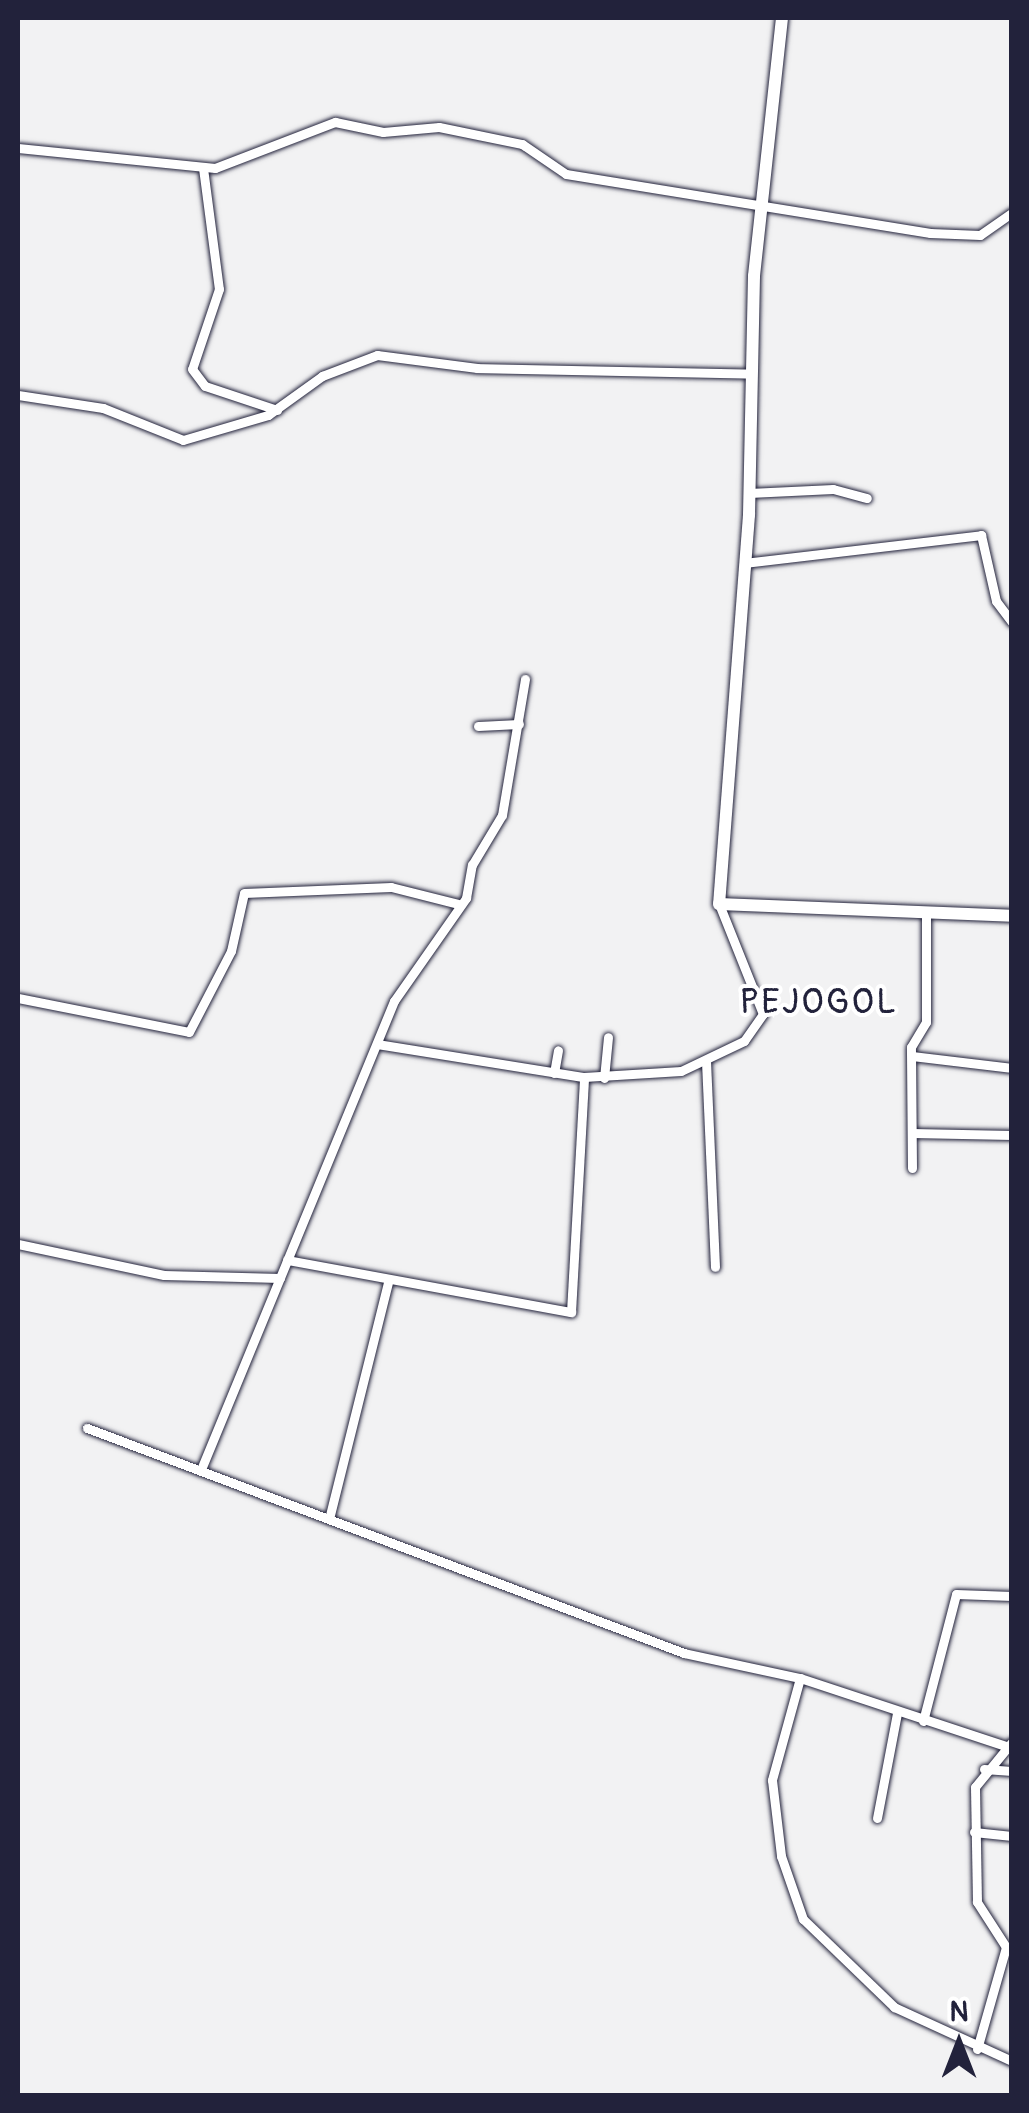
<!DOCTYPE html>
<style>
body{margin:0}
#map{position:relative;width:1029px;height:2113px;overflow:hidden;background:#f2f2f3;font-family:Pangolin,sans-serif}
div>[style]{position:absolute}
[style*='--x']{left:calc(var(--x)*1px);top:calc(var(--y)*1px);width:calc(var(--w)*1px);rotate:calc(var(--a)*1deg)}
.roads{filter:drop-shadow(0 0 2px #22223b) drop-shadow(0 0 2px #22223b)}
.street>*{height:9px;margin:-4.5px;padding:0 4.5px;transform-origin:4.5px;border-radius:4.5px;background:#fff}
.secondary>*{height:12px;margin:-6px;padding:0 6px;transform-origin:6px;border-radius:6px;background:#fff}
span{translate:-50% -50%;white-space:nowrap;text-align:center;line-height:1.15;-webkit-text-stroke:8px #fff;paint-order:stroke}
.quarter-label{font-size:35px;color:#22223b;letter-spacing:2.5px}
.frame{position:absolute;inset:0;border:20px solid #22223b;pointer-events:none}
.north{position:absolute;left:909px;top:1993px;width:100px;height:100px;-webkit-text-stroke:8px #fff;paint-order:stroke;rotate:0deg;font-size:28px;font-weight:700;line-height:40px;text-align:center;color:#22223b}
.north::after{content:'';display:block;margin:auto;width:35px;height:45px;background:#22223b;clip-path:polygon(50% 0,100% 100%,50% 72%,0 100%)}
</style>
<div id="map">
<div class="roads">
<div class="street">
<div style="--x:18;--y:148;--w:198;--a:5.8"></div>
<div style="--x:215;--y:168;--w:129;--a:-21"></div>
<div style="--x:335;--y:122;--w:49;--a:11.8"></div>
<div style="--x:383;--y:132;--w:56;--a:-5.1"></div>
<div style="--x:439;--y:127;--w:85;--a:11.6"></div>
<div style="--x:522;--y:144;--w:53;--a:34.3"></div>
<div style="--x:566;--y:174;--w:369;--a:9.2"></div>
<div style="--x:930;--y:233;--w:50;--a:2.3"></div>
<div style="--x:980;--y:235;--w:39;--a:-35"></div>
<div style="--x:203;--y:168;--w:122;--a:82.5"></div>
<div style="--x:219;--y:289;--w:84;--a:108.6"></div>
<div style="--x:192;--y:369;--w:21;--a:53"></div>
<div style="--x:205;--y:386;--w:76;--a:18.4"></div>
<div style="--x:18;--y:395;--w:86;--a:8.7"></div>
<div style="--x:103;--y:408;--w:86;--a:21.8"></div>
<div style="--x:183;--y:440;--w:89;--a:-16.4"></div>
<div style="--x:268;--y:415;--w:67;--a:-35.8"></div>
<div style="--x:322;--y:376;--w:59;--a:-20.9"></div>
<div style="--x:377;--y:355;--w:101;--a:7.4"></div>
<div style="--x:477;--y:368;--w:275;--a:1.2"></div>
<div style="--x:749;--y:493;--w:84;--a:-2.7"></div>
<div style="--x:833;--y:489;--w:35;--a:15"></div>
<div style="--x:744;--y:563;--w:239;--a:-6.7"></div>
<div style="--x:981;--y:535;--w:68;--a:77.2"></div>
<div style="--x:996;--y:601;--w:26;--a:53"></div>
<div style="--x:478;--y:726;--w:41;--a:-2.8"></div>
<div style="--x:18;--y:998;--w:174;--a:11.2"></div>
<div style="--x:189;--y:1032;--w:91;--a:-62.6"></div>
<div style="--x:231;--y:951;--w:59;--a:-77.4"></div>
<div style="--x:244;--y:893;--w:147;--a:-2.3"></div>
<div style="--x:391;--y:887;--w:69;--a:14.2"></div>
<div style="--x:377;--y:1044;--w:210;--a:9.1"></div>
<div style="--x:584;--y:1077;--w:97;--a:-3.5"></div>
<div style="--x:681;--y:1071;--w:70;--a:-25.5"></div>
<div style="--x:744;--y:1041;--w:33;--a:-55"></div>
<div style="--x:763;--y:1014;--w:118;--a:-111.8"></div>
<div style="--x:912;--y:1056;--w:101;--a:6.8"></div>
<div style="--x:706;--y:1061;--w:206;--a:87.5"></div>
<div style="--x:554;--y:1073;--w:23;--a:-80"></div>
<div style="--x:604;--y:1078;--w:41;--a:-84.4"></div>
<div style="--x:912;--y:1133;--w:100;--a:1.1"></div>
<div style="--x:912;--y:1168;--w:121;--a:-90.5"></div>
<div style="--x:911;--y:1047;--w:29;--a:-59"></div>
<div style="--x:926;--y:1022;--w:105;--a:-90"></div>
<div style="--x:18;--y:1244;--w:149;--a:12"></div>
<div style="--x:164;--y:1275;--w:116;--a:1.5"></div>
<div style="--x:287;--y:1260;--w:289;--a:10.4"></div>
<div style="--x:571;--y:1312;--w:235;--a:-86.8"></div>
<div style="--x:87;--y:1428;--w:638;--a:20.65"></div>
<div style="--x:684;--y:1653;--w:119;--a:12.2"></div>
<div style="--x:800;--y:1678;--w:217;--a:18.3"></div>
<div style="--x:202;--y:1467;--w:504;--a:-67.61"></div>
<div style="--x:394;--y:1001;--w:126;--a:-55"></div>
<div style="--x:466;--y:898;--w:34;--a:-80"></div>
<div style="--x:472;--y:865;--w:58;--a:-59"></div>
<div style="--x:502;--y:815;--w:138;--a:-80.4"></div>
<div style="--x:329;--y:1519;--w:247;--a:-76"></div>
<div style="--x:800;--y:1678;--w:106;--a:105.4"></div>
<div style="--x:772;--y:1780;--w:77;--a:83.2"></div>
<div style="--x:781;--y:1856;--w:67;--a:70.8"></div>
<div style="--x:803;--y:1919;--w:127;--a:44"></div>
<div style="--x:894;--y:2007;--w:130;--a:24.6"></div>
<div style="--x:923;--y:1721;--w:131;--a:-75.4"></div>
<div style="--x:956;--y:1594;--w:56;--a:2"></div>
<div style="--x:984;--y:1769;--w:28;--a:4"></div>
<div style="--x:877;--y:1818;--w:107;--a:-79.2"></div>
<div style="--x:974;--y:1832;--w:38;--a:6"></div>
<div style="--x:977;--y:2049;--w:106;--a:-74.1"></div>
<div style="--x:1006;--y:1947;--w:54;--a:-122.8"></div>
<div style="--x:977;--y:1902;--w:115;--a:-91"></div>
<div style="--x:975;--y:1787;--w:58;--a:-50.6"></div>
</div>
<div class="secondary">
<div style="--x:782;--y:18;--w:260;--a:96.2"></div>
<div style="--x:754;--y:276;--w:239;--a:91.2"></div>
<div style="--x:749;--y:515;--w:390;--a:94.4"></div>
<div style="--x:719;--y:904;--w:293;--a:2.3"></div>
</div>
</div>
<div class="quarter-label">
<span style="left:819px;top:1002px">PEJOGOL</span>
</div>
<div class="frame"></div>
<div class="north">N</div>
</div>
